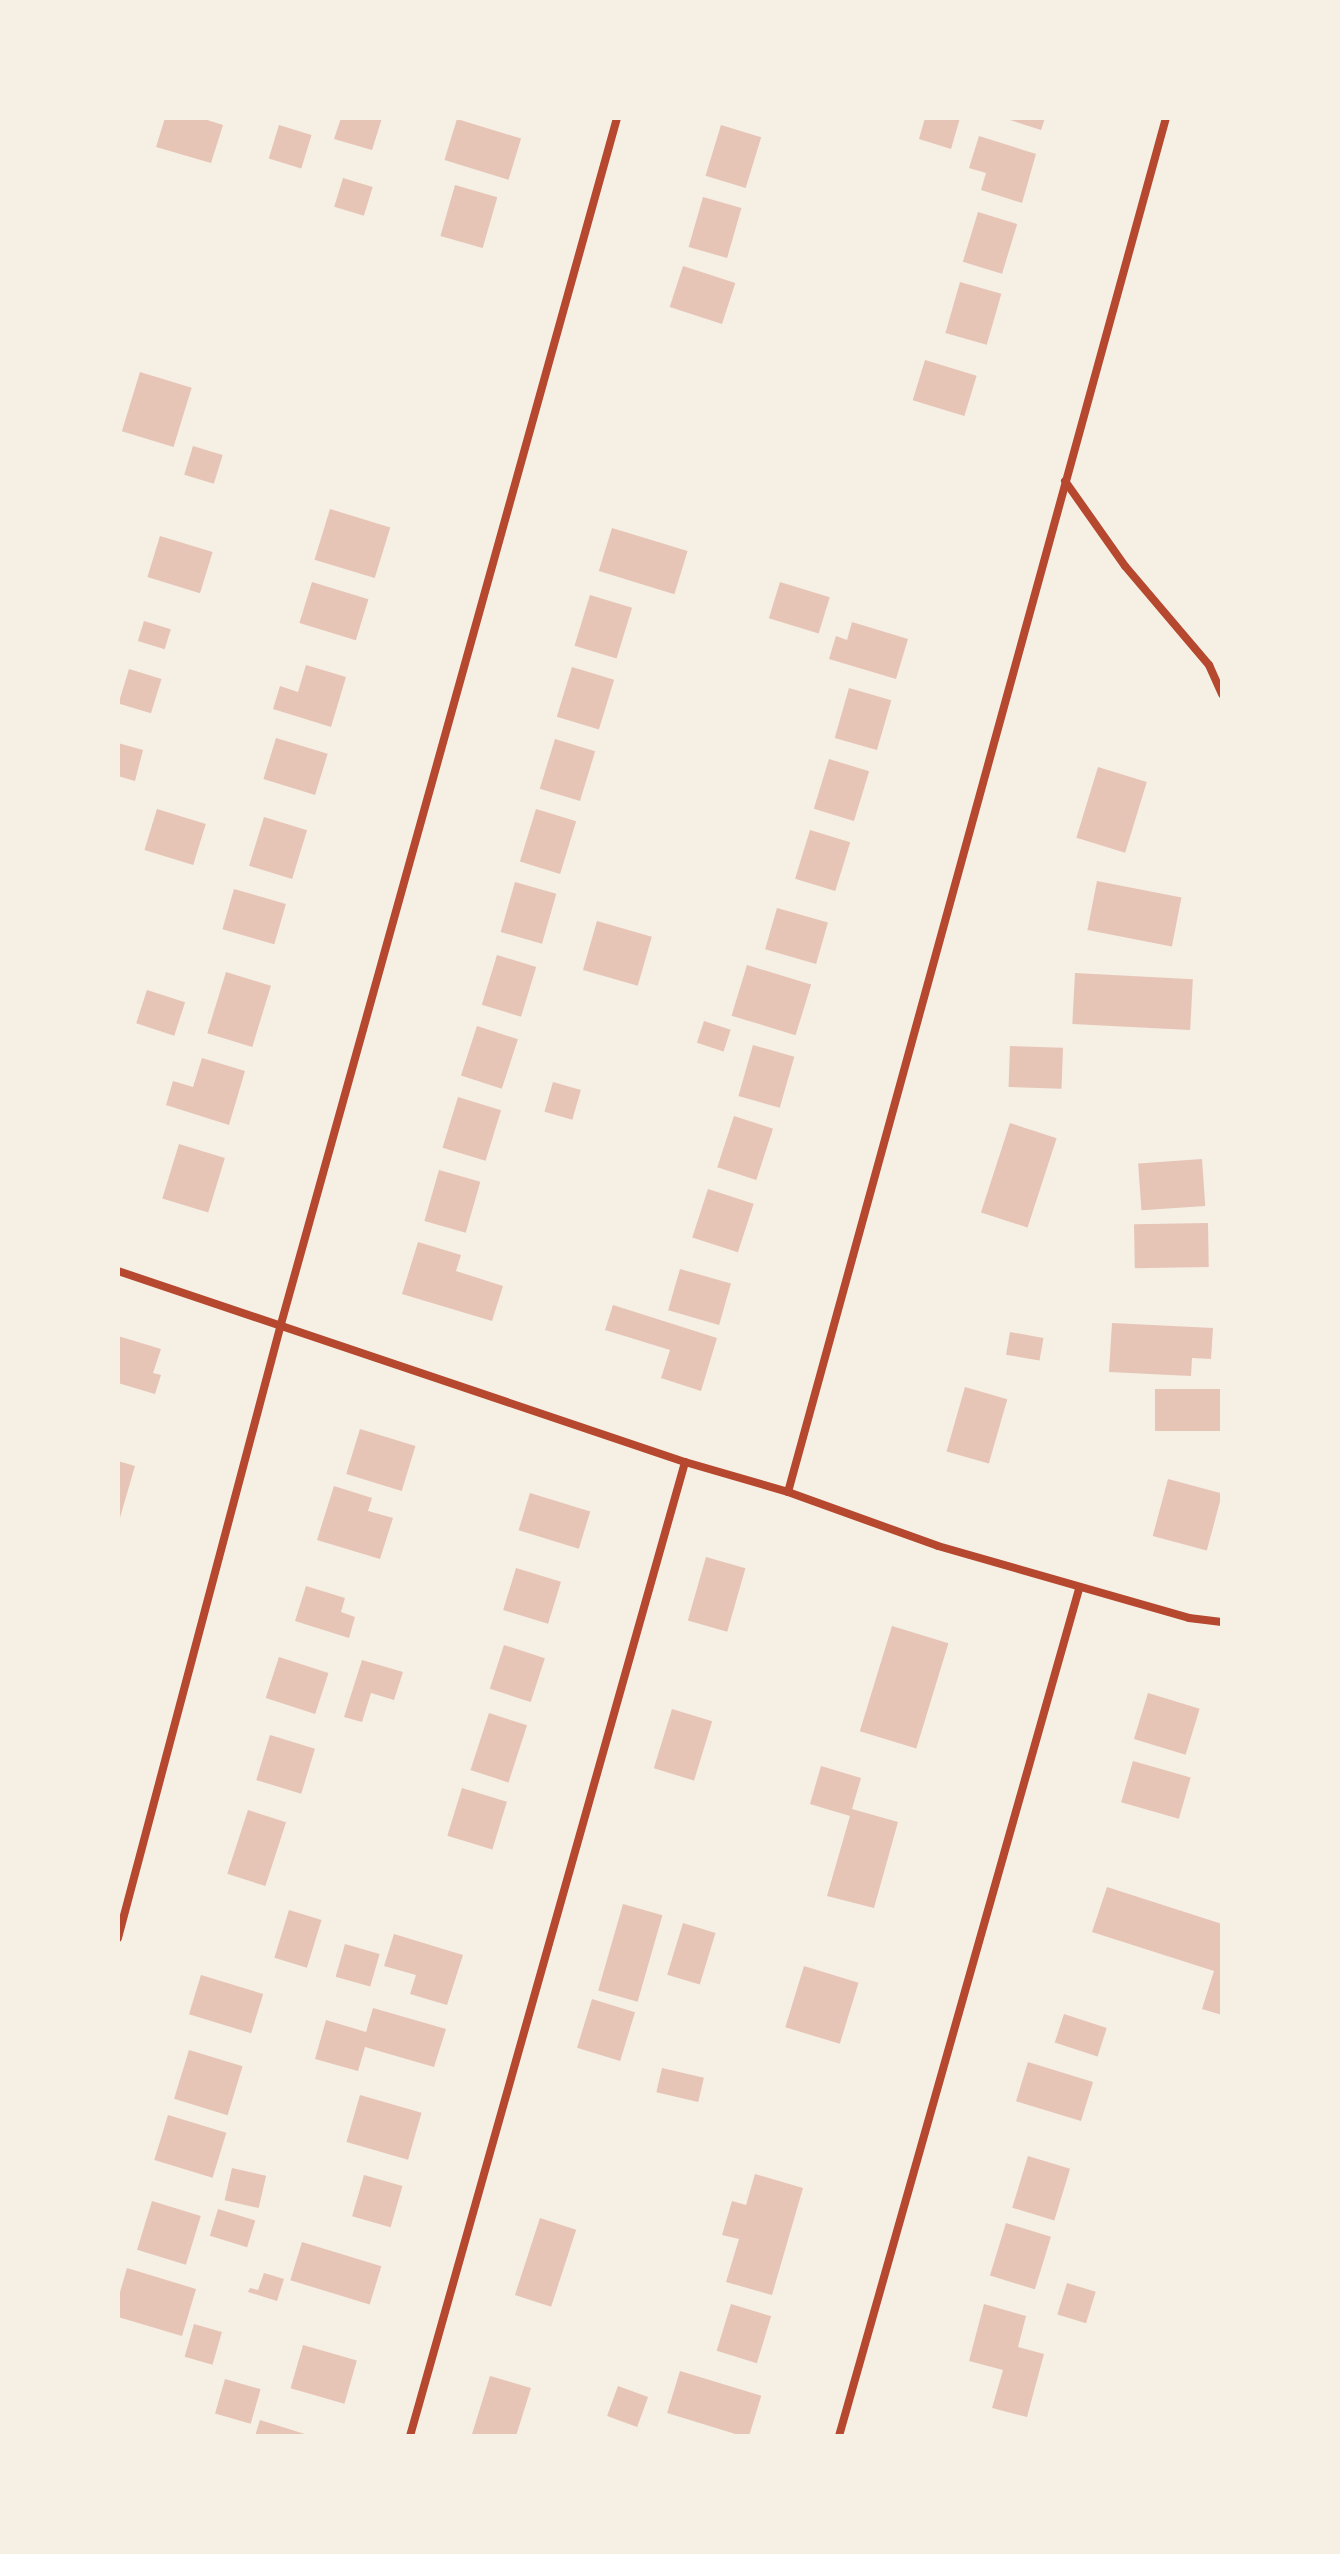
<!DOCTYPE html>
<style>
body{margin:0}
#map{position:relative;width:1340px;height:2554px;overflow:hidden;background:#f6efe4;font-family:Helvetica,sans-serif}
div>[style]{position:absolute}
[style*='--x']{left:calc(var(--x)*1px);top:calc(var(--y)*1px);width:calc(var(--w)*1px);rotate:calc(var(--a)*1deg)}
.building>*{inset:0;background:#e6c5b7;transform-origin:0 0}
.minor>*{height:8px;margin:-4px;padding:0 4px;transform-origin:4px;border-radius:4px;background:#b5482f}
span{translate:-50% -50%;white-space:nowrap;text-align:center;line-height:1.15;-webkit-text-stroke:7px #f6efe4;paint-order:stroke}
.frame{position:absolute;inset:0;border:120px solid #f6efe4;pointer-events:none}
</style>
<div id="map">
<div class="building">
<div style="clip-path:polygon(165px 118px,201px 118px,223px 125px,211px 163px,156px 147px)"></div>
<div style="clip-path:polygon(341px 118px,382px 118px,372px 150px,334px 139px)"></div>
<div style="clip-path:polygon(925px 118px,960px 118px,951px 149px,919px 139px)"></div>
<div style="clip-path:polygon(1004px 118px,1045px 118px,1041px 130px)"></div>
<div style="left:457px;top:119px;width:67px;height:43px;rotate:17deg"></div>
<div style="left:279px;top:125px;width:34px;height:35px;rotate:17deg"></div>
<div style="left:721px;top:125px;width:42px;height:53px;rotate:17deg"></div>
<div style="clip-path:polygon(979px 136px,1036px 154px,1022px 203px,981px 190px,986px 173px,969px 168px)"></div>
<div style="left:343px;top:178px;width:31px;height:30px;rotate:17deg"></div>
<div style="left:455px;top:185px;width:44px;height:53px;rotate:16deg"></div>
<div style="left:703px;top:197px;width:40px;height:52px;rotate:16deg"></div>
<div style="left:978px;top:212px;width:41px;height:52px;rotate:17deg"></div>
<div style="left:683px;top:266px;width:55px;height:43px;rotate:18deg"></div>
<div style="left:960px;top:282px;width:43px;height:53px;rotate:16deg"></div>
<div style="left:925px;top:360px;width:54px;height:42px;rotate:17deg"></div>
<div style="left:140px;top:372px;width:54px;height:62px;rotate:17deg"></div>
<div style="left:193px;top:446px;width:31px;height:30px;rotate:17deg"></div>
<div style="left:330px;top:509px;width:63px;height:53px;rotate:17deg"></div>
<div style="left:612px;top:528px;width:79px;height:45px;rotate:17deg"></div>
<div style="left:160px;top:536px;width:55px;height:43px;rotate:17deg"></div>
<div style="left:312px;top:582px;width:59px;height:43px;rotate:17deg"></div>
<div style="left:780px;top:582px;width:52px;height:38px;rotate:17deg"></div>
<div style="left:590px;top:595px;width:44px;height:53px;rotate:17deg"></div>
<div style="left:144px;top:621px;width:28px;height:21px;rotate:17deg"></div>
<div style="clip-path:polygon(852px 622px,908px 639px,896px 679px,829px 659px,836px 636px,847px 640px)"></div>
<div style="clip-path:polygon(306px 665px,346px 677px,331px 727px,273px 709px,280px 686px,298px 692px)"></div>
<div style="left:572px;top:667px;width:44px;height:52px;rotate:17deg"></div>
<div style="left:129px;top:669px;width:34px;height:36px;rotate:17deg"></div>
<div style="left:849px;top:688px;width:44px;height:52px;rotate:16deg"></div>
<div style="left:276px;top:738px;width:54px;height:43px;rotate:17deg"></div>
<div style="left:555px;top:739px;width:42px;height:52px;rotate:17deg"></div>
<div style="clip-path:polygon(118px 743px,143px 750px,135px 781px,118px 776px)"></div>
<div style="left:829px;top:759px;width:42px;height:52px;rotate:17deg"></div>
<div style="left:1098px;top:767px;width:51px;height:74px;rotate:17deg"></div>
<div style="left:157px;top:809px;width:51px;height:43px;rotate:17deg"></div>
<div style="left:536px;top:809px;width:42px;height:55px;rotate:17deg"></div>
<div style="left:264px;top:817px;width:45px;height:51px;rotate:17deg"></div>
<div style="left:810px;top:830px;width:42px;height:51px;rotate:17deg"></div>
<div style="left:1097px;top:881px;width:86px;height:50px;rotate:11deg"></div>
<div style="left:515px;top:882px;width:43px;height:52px;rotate:16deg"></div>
<div style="left:234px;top:889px;width:54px;height:42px;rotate:16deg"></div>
<div style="left:777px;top:908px;width:53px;height:43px;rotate:16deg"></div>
<div style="left:597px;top:921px;width:57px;height:51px;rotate:16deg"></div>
<div style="left:497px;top:955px;width:41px;height:52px;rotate:17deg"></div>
<div style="left:747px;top:965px;width:67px;height:53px;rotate:17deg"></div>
<div style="left:226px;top:972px;width:47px;height:64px;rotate:17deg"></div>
<div style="left:1075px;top:973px;width:118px;height:51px;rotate:3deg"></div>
<div style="left:147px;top:990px;width:40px;height:35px;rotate:18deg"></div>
<div style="left:704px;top:1021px;width:28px;height:23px;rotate:18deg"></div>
<div style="left:477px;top:1026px;width:43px;height:52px;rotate:18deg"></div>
<div style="left:753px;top:1045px;width:43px;height:53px;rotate:16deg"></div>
<div style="left:1010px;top:1046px;width:53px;height:41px;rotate:2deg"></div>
<div style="clip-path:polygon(202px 1058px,245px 1071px,229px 1125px,166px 1105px,173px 1081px,193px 1087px)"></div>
<div style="left:553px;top:1082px;width:29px;height:31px;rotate:16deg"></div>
<div style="left:458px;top:1097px;width:45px;height:53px;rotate:17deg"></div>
<div style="left:734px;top:1116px;width:41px;height:54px;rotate:18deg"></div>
<div style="left:1010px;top:1123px;width:49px;height:94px;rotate:18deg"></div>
<div style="left:179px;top:1144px;width:48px;height:57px;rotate:17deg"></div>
<div style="left:1202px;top:1159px;width:47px;height:64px;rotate:86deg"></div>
<div style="left:439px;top:1170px;width:43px;height:53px;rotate:16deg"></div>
<div style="left:708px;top:1189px;width:48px;height:51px;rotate:18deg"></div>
<div style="left:1208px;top:1223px;width:44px;height:74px;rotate:89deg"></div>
<div style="clip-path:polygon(418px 1242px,461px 1255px,456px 1271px,503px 1286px,492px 1321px,402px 1294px)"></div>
<div style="left:680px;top:1269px;width:53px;height:43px;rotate:16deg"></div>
<div style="clip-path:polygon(613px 1305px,717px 1338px,701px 1391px,661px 1378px,670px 1350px,605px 1330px)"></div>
<div style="clip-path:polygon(1112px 1323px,1213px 1328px,1211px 1359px,1192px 1358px,1191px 1376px,1109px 1372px)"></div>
<div style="left:1010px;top:1332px;width:34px;height:23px;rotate:10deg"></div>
<div style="clip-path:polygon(118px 1336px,161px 1349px,153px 1373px,161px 1375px,155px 1394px,118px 1383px)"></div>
<div style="left:965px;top:1387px;width:44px;height:67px;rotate:16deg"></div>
<div style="left:1222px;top:1389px;width:42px;height:67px;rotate:90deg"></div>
<div style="left:360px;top:1429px;width:58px;height:47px;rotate:17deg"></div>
<div style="clip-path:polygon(118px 1461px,135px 1466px,119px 1521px,118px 1521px)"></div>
<div style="left:1168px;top:1479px;width:56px;height:59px;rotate:15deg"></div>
<div style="clip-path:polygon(334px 1486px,372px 1498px,368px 1511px,393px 1518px,380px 1559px,317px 1540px)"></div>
<div style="left:530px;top:1493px;width:63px;height:39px;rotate:17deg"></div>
<div style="left:706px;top:1557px;width:41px;height:66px;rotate:16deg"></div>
<div style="left:516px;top:1568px;width:47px;height:44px;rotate:17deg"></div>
<div style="clip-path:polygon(306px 1586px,345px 1598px,341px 1612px,355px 1617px,349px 1638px,295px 1621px)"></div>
<div style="left:892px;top:1626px;width:59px;height:110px;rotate:17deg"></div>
<div style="left:504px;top:1645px;width:43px;height:46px;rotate:18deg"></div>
<div style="left:279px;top:1657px;width:52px;height:43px;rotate:18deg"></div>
<div style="clip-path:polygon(362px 1660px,403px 1672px,394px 1700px,371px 1693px,362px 1722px,344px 1717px)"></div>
<div style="left:1148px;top:1693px;width:54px;height:48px;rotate:17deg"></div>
<div style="left:672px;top:1709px;width:42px;height:62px;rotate:17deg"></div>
<div style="left:489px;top:1713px;width:40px;height:60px;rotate:18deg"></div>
<div style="left:270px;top:1735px;width:47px;height:47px;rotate:17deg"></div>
<div style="left:1133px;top:1761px;width:60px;height:43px;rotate:16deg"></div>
<div style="clip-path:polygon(821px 1766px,861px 1778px,852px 1809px,898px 1822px,874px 1908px,827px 1896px,850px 1816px,810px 1804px)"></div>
<div style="left:462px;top:1788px;width:47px;height:50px;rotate:17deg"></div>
<div style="left:248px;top:1810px;width:40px;height:67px;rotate:18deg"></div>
<div style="clip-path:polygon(1107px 1887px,1222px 1924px,1222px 2015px,1202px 2009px,1214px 1971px,1092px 1932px)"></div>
<div style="left:623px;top:1904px;width:41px;height:90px;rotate:16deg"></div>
<div style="left:289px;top:1910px;width:34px;height:50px;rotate:17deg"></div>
<div style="left:683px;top:1923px;width:34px;height:54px;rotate:17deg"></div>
<div style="clip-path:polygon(394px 1934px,463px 1955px,447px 2005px,410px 1994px,416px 1975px,384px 1966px)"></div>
<div style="left:345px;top:1944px;width:36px;height:34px;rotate:16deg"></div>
<div style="left:804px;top:1966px;width:57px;height:64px;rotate:17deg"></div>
<div style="left:201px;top:1975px;width:65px;height:41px;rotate:17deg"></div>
<div style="left:592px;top:1999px;width:45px;height:51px;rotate:17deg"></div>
<div style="clip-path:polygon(373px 2008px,446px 2029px,434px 2067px,365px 2047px,358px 2071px,315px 2059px,326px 2020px,366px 2032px)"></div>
<div style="left:1064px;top:2014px;width:45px;height:30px;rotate:18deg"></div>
<div style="left:189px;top:2050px;width:56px;height:51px;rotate:17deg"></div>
<div style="left:1028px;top:2062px;width:68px;height:41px;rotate:17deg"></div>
<div style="left:662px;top:2068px;width:43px;height:25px;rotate:13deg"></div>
<div style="left:360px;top:2095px;width:64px;height:49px;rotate:16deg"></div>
<div style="left:168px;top:2115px;width:61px;height:47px;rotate:17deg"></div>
<div style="left:1028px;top:2156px;width:44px;height:54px;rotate:17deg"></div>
<div style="left:232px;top:2168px;width:35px;height:33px;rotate:13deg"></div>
<div style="clip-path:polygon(755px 2174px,803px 2188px,772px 2295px,726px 2282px,739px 2239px,722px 2235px,732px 2201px,746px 2205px)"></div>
<div style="left:364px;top:2175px;width:40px;height:43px;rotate:16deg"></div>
<div style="left:152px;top:2201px;width:51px;height:51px;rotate:17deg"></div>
<div style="left:218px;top:2209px;width:39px;height:28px;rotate:17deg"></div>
<div style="left:540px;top:2218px;width:38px;height:81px;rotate:18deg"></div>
<div style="left:1006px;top:2223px;width:47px;height:55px;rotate:17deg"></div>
<div style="left:302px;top:2242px;width:83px;height:40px;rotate:17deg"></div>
<div style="clip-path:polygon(127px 2268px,196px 2289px,182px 2336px,118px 2317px,118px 2299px)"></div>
<div style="clip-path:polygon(264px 2273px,284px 2279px,277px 2301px,248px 2292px,250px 2288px,258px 2290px)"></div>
<div style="left:1067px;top:2283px;width:30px;height:33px;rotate:17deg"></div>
<div style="left:731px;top:2304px;width:42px;height:49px;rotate:17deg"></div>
<div style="clip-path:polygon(984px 2304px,1026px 2316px,1018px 2347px,1044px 2354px,1027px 2417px,992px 2408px,1003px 2370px,969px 2361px)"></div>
<div style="left:194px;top:2324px;width:29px;height:34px;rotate:16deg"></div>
<div style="left:303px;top:2345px;width:56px;height:45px;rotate:16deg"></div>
<div style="left:680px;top:2371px;width:85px;height:44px;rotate:17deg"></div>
<div style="clip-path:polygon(490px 2376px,531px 2388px,516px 2436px,472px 2434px)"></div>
<div style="left:225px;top:2379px;width:37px;height:36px;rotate:16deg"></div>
<div style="left:618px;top:2386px;width:32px;height:32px;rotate:20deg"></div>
<div style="clip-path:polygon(260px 2420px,308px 2435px,308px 2436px,255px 2436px)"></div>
</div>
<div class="minor">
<div style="--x:1065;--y:481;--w:104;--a:54.8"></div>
<div style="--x:1125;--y:566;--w:130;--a:49.7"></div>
<div style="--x:1209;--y:665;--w:32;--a:66"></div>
<div style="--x:118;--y:1271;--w:598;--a:18.62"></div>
<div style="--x:685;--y:1462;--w:107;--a:16.2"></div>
<div style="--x:788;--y:1492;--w:159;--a:19.8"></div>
<div style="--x:938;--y:1546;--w:261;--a:16"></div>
<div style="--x:1189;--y:1618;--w:33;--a:7"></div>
<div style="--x:788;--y:1492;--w:1425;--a:-74.62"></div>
<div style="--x:118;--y:1938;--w:635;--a:-75.13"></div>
<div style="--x:281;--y:1324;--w:1252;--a:-74.43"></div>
<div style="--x:410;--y:2436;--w:1012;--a:-74.23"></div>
<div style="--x:839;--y:2436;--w:880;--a:-74.18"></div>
</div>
<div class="frame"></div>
</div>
